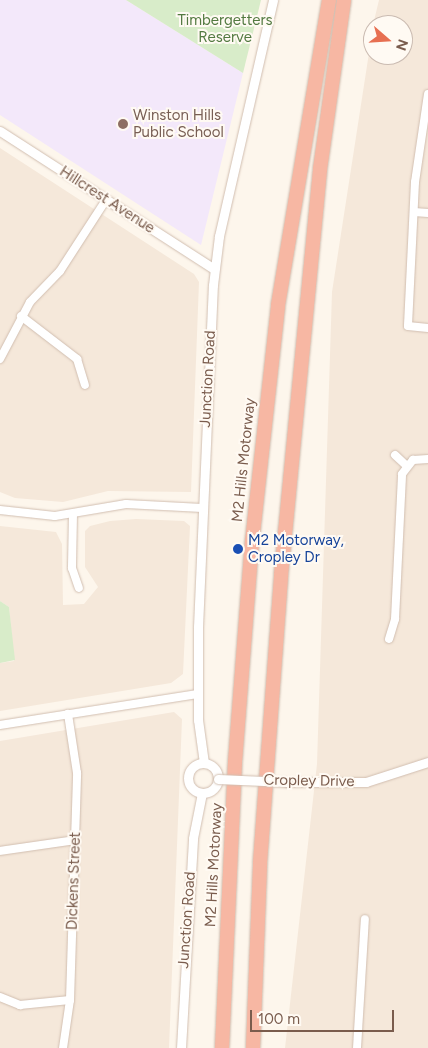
<!DOCTYPE html>
<style>
body{margin:0}
#map{position:relative;width:428px;height:1048px;overflow:hidden;background:#fdf6ec;font-family:Figtree,sans-serif}
div>[style]{position:absolute}
[style*='--x']{left:calc(var(--x)*1px);top:calc(var(--y)*1px);width:calc(var(--w)*1px);rotate:calc(var(--a)*1deg)}
.residential>*{inset:0;background:#f5e8da}
.education>*{inset:0;background:#f3e8fa}
.green>*{inset:0;background:#d8ecc9}
.roads{filter:drop-shadow(0 0 1px #d1beb0) drop-shadow(0 0 1px #d1beb0)}
.minor>*{height:8px;margin:-4px;padding:0 4px;transform-origin:4px;border-radius:4px;background:#fff}
.tertiary>*{height:9px;margin:-4.5px;padding:0 4.5px;transform-origin:4.5px;border-radius:4.5px;background:#fff}
.tertiary>.ring{margin:-4.5px;padding:0;box-sizing:content-box;background:none;border:9px solid #fff;border-radius:50%}
.motorway>*{height:14px;margin:-7px;padding:0 7px;transform-origin:7px;border-radius:7px;background:#f7b7a3}
.bridges{filter:drop-shadow(0 0 1px #d1beb0) drop-shadow(0 0 1px #d1beb0)}
.tertiary-bridge>*{height:9px;margin:-4.5px;padding:0 4.5px;transform-origin:4.5px;border-radius:4.5px;background:#fff}
.dots>*{width:14px;height:14px;translate:-50% -50%;box-sizing:border-box;border:2px solid #fffaf3;border-radius:50%}
span{translate:-50% -50%;white-space:nowrap;text-align:center;line-height:1.15;-webkit-text-stroke:4px #fffaf3;paint-order:stroke}
.park-label{font-size:15px;color:#537a41}
.education-label{font-size:15px;color:#785e54}
.left{translate:0 -50%;text-align:left}
.street-label{font-size:15px;color:#7a5c4d}
.transit-label{font-size:15px;color:#164399}
.north{position:absolute;left:363px;top:15px;width:50px;height:50px;box-sizing:border-box;background:#fffaf3;border:1px solid #cabbb1;border-radius:50%;rotate:109deg;font-size:14px;font-weight:700;line-height:20px;text-align:center;color:#7a5c4d}
.north::after{content:'';display:block;margin:auto;width:18px;height:22px;background:#e76f51;clip-path:polygon(50% 0,100% 100%,50% 72%,0 100%)}
.scale{position:absolute;left:250px;top:1010px;width:144px;height:22px;box-sizing:border-box;border:2px solid #7a5c4d;border-top:0;padding-left:6px;font-size:15px;line-height:18px;white-space:nowrap;color:#7a5c4d;-webkit-text-stroke:4px #fffaf3;paint-order:stroke}
</style>
<div id="map">
<div class="residential">
<div style="clip-path:polygon(379px 0,428px 0,428px 1048px,285px 1048px,317px 764px,332px 292px,373px 27px,373px 55px,403px 55px,403px 25px,373px 25px)"></div>
<div style="clip-path:polygon(0 148px,194px 274px,199px 282px,191px 492px,108px 491px,63px 502px,15px 498px,0 492px)"></div>
<div style="clip-path:polygon(136px 519px,184px 521px,190px 526px,183px 674px,171px 683px,0 711px,0 663px,14px 661px,9px 607px,0 601px,0 526px,56px 532px,62px 544px,63px 605px,84px 604px,98px 587px,85px 567px,85px 531px,90px 526px,110px 521px)"></div>
<div style="clip-path:polygon(174px 712px,182px 719px,169px 1048px,0 1048px,0 741px)"></div>
</div>
<div class="education">
<div style="clip-path:polygon(0 0,126px 0,243px 73px,201px 245px,0 115px)"></div>
</div>
<div class="green">
<div style="clip-path:polygon(126px 0,261px 0,243px 73px)"></div>
<div style="clip-path:polygon(0 601px,9px 607px,15px 660px,0 663px)"></div>
</div>
<div class="roads">
<div class="minor">
<div style="--x:428;--y:94;--w:89;--a:98.4"></div>
<div style="--x:415;--y:182;--w:144;--a:92.8"></div>
<div style="--x:408;--y:326;--w:20;--a:6"></div>
<div style="--x:414;--y:212;--w:14;--a:4"></div>
<div style="--x:21;--y:316;--w:71;--a:37.5"></div>
<div style="--x:77;--y:359;--w:27;--a:73"></div>
<div style="--x:0;--y:359;--w:64;--a:-62.2"></div>
<div style="--x:30;--y:302;--w:43;--a:-45.9"></div>
<div style="--x:60;--y:271;--w:85;--a:-57.1"></div>
<div style="--x:395;--y:455;--w:16;--a:43"></div>
<div style="--x:0;--y:510;--w:55;--a:6.2"></div>
<div style="--x:55;--y:516;--w:72;--a:-9.6"></div>
<div style="--x:126;--y:504;--w:76;--a:3"></div>
<div style="--x:73;--y:514;--w:54;--a:91.1"></div>
<div style="--x:72;--y:568;--w:21;--a:71"></div>
<div style="--x:389;--y:639;--w:21;--a:-73"></div>
<div style="--x:395;--y:619;--w:145;--a:-87.2"></div>
<div style="--x:402;--y:474;--w:18;--a:-52"></div>
<div style="--x:413;--y:460;--w:15;--a:-4"></div>
<div style="--x:0;--y:725;--w:200;--a:-8.9"></div>
<div style="--x:0;--y:851;--w:76;--a:-8.3"></div>
<div style="--x:0;--y:997;--w:22;--a:22"></div>
<div style="--x:20;--y:1005;--w:50;--a:-5.7"></div>
<div style="--x:63;--y:1048;--w:49;--a:-81.7"></div>
<div style="--x:70;--y:1000;--w:227;--a:-88.2"></div>
<div style="--x:77;--y:773;--w:60;--a:-98.7"></div>
<div style="--x:357;--y:1048;--w:129;--a:-86.5"></div>
</div>
<div class="tertiary">
<div style="--x:0;--y:131;--w:255;--a:32.8"></div>
<div style="--x:204;--y:763;--w:43;--a:-97.9"></div>
<div style="--x:198;--y:720;--w:93;--a:-90"></div>
<div style="--x:198;--y:627;--w:342;--a:-87.5"></div>
<div style="--x:213;--y:285;--w:49;--a:-83"></div>
<div style="--x:219;--y:236;--w:242;--a:-77.1"></div>
<div class="ring" style="left:188px;top:763px;width:21px;height:21px"></div>
<div style="--x:287;--y:782;--w:79;--a:0"></div>
<div style="--x:366;--y:782;--w:65;--a:-17.9"></div>
<div style="--x:181;--y:1048;--w:210;--a:-86.7"></div>
<div style="--x:193;--y:838;--w:46;--a:-78.7"></div>
</div>
<div class="motorway">
<div style="--x:222;--y:1048;--w:286;--a:-87.4"></div>
<div style="--x:235;--y:762;--w:221;--a:-85.6"></div>
<div style="--x:252;--y:542;--w:238;--a:-83.7"></div>
<div style="--x:278;--y:305;--w:309;--a:-80.5"></div>
<div style="--x:253;--y:1048;--w:185;--a:-87.8"></div>
<div style="--x:260;--y:863;--w:289;--a:-85.8"></div>
<div style="--x:281;--y:575;--w:408;--a:-84.5"></div>
<div style="--x:320;--y:169;--w:171;--a:-81.9"></div>
</div>
</div>
<div class="bridges">
<div class="tertiary-bridge">
<div style="--x:218;--y:779;--w:69;--a:2.5"></div>
</div>
</div>
<div class="dots">
<div style="left:123px;top:124px;background:#8d6e63"></div>
<div style="left:238px;top:549px;background:#1a4fb4"></div>
</div>
<div class="park-label">
<span style="left:225px;top:29px">Timbergetters<br>Reserve</span>
</div>
<div class="education-label">
<span class="left" style="left:133px;top:124px">Winston Hills<br>Public School</span>
</div>
<div class="street-label">
<span style="left:107px;top:200px;rotate:33deg">Hillcrest Avenue</span>
<span style="left:208px;top:379px;rotate:-87deg">Junction Road</span>
<span style="left:244px;top:460px;rotate:-84deg">M2 Hills Motorway</span>
<span style="left:309px;top:781px;rotate:1deg">Cropley Drive</span>
<span style="left:214px;top:865px;rotate:-87deg">M2 Hills Motorway</span>
<span style="left:74px;top:881px;rotate:-88deg">Dickens Street</span>
<span style="left:187px;top:920px;rotate:-86deg">Junction Road</span>
</div>
<div class="transit-label">
<span class="left" style="left:248px;top:549px">M2 Motorway,<br>Cropley Dr</span>
</div>
<div class="north">N</div>
<div class="scale">100 m</div>
</div>
